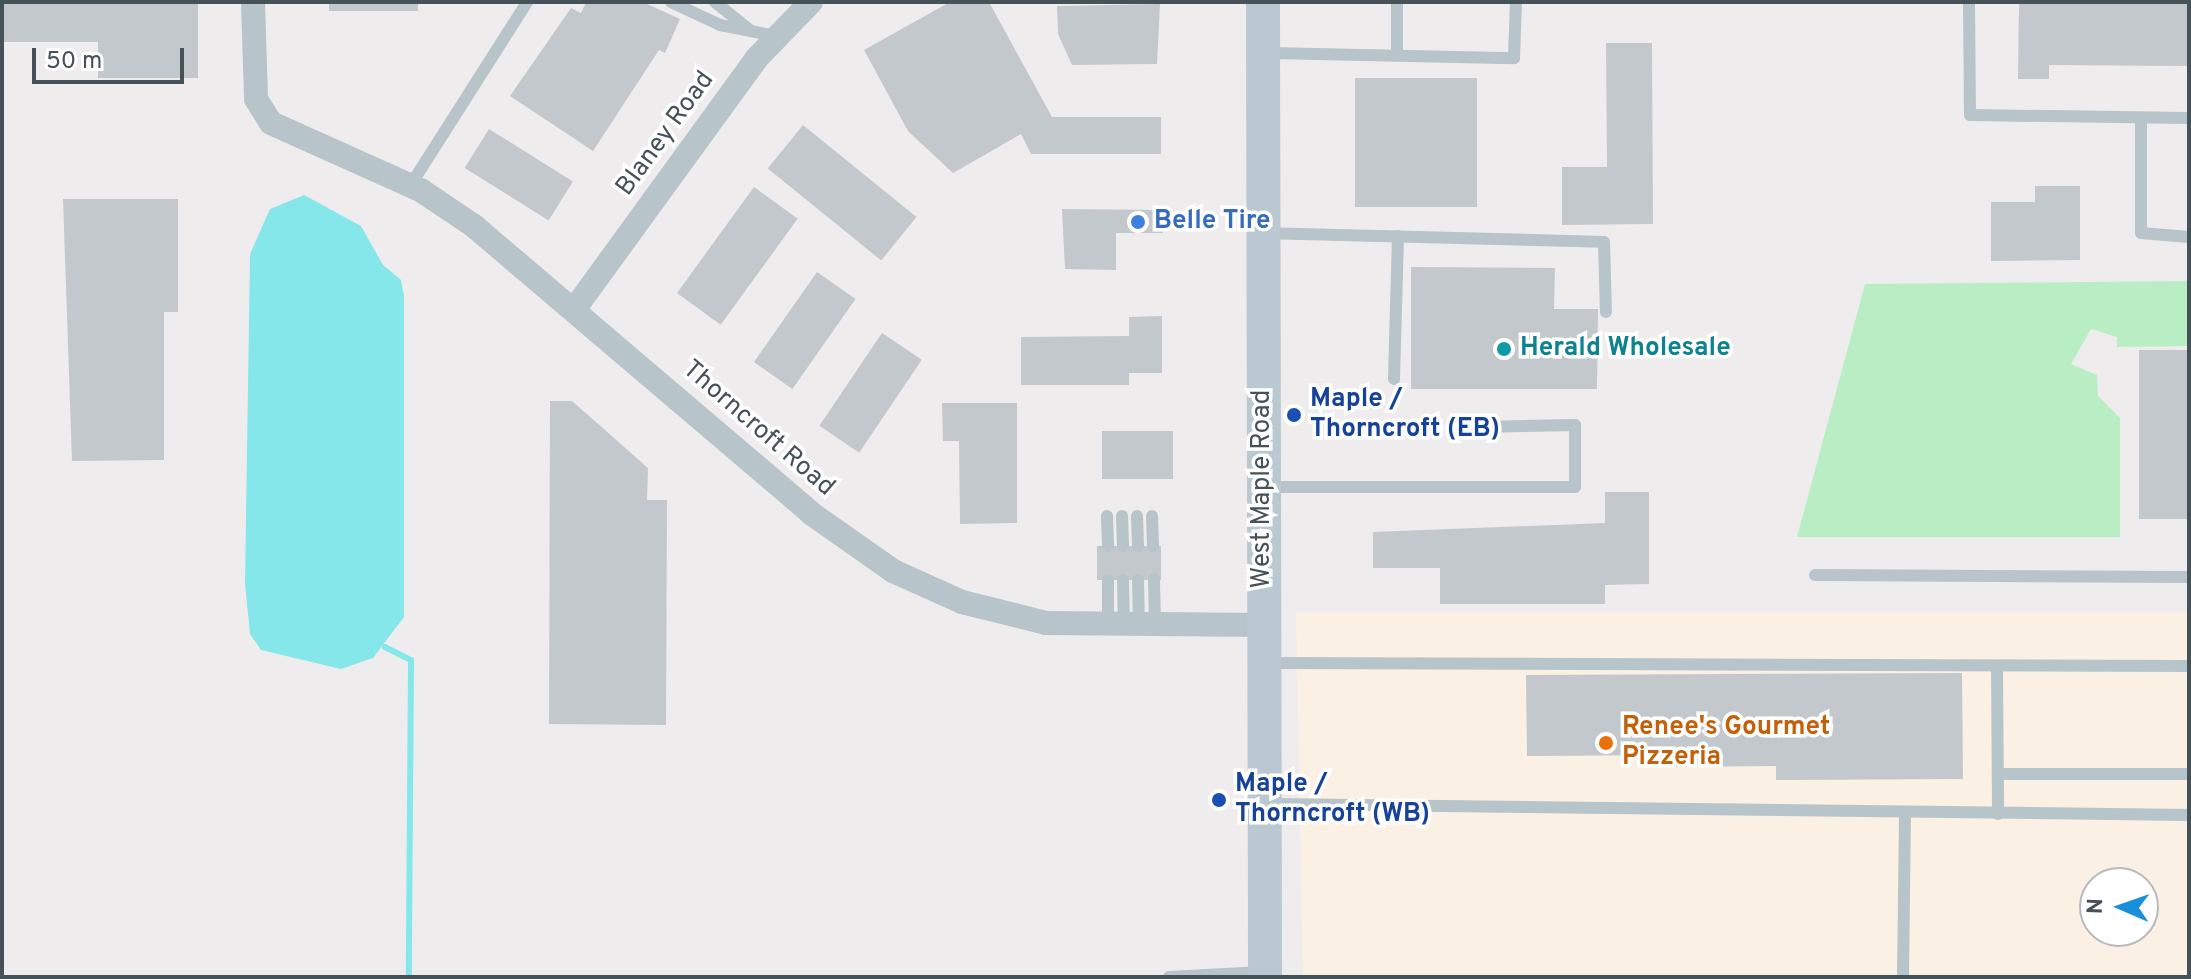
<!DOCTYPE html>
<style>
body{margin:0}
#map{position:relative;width:2191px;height:979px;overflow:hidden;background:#efeced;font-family:Overpass,sans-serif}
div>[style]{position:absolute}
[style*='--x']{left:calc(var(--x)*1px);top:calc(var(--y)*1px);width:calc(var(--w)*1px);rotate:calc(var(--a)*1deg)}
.commercial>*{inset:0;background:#fbf0e4}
.green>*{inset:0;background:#b9eec5}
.water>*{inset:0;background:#86e7eb}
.stream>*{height:6px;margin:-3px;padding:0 3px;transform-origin:3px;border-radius:3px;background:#86e7eb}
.building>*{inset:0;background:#c3c8cc;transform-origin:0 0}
.lane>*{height:12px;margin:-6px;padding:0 6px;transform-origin:6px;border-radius:6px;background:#b7c4c9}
.street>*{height:24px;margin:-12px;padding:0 12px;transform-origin:12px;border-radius:12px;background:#b7c4c9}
.secondary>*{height:34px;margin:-17px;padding:0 17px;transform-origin:17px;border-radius:17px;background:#b9c8d1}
.dots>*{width:22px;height:22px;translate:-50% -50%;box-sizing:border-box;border:4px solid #fff;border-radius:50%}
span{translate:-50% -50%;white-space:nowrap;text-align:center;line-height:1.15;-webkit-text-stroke:7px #fff;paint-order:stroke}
.street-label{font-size:26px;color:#455359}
.shop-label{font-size:26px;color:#366cbe;font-weight:700}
.left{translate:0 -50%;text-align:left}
.culture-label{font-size:26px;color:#0d838f;font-weight:700}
.transit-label{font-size:26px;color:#164399;font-weight:700}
.food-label{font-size:26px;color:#c56008;font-weight:700}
.frame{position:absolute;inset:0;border:4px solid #455359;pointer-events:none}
.north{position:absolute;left:2079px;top:867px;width:80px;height:80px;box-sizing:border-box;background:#fff;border:2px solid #b5babd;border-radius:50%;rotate:272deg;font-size:22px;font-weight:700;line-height:32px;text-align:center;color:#455359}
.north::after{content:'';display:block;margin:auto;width:28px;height:36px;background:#198fdc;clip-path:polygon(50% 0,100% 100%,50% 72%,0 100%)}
.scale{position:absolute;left:32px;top:48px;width:152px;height:36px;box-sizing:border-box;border:4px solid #455359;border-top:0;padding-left:10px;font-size:24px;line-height:28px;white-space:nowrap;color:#455359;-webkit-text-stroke:6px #fff;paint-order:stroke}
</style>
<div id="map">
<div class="commercial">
<div style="clip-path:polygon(evenodd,1296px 612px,2189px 612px,2189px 977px,1303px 977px,1296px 612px,2095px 883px,2143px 883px,2143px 931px,2095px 931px,2095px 883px)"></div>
</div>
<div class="green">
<div style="clip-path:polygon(2189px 281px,2189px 346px,2117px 347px,2117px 337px,2091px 329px,2071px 364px,2097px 375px,2098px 396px,2120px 418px,2120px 537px,1797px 537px,1865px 284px)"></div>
</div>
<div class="water">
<div style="clip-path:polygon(304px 195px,361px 226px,383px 265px,401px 280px,404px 296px,404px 617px,373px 658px,341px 669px,261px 650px,250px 634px,245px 584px,250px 254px,270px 209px)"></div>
</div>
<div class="stream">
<div style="--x:385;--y:647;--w:29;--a:27"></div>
<div style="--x:411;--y:660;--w:317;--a:90.4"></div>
</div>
<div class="building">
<div style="clip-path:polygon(2px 2px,198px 2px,198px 78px,98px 78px,98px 42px,2px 42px)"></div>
<div style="left:329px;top:2px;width:89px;height:9px"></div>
<div style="clip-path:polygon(586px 2px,643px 2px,680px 19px,665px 53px,659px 50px,593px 151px,510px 96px,571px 8px,581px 13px)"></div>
<div style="clip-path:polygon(950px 2px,989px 2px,1052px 117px,1161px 117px,1161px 154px,1031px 154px,1021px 134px,953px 173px,908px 131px,864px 50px)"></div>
<div style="clip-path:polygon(2019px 2px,2189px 2px,2189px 66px,2049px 65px,2049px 79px,2018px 79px)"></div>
<div style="clip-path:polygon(1160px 4px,1157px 64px,1072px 65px,1058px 34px,1057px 6px)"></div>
<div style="clip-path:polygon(1606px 43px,1652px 43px,1653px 224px,1562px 225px,1562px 167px,1607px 167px)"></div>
<div style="left:1477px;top:78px;width:129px;height:122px;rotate:90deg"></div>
<div style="left:803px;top:125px;width:146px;height:56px;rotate:39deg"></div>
<div style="left:489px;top:129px;width:99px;height:46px;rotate:32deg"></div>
<div style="clip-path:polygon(2035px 186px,2080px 186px,2080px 260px,1991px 261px,1991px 202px,2035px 202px)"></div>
<div style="left:754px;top:187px;width:54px;height:131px;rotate:36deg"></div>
<div style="clip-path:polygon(63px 199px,178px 199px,178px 312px,164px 312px,164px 460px,72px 461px)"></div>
<div style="clip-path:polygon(1062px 209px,1163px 210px,1163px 233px,1116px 233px,1116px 270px,1065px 269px)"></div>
<div style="clip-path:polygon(1411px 267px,1555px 268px,1554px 309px,1598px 309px,1597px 389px,1411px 389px)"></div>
<div style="left:817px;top:272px;width:47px;height:110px;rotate:35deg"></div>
<div style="clip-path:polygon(1162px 316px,1162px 373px,1129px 373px,1129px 385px,1021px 385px,1021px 337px,1129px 336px,1129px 317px)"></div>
<div style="left:882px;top:333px;width:48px;height:112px;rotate:34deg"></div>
<div style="left:2139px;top:350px;width:50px;height:169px"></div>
<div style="clip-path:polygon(550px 401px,572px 401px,648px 468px,647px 500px,667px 500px,666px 725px,549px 724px)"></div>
<div style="clip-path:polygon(942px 403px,1017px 403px,1017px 523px,960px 524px,959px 441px,943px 441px)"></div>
<div style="left:1102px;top:431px;width:71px;height:48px"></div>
<div style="clip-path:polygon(1605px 492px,1649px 492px,1649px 584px,1605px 585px,1605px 604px,1440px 604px,1440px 568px,1373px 568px,1373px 532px,1605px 523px)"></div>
<div style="left:1097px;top:546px;width:64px;height:34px"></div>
<div style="clip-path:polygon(1962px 673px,1963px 779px,1776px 780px,1776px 766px,1675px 767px,1676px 755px,1527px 756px,1526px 675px)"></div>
</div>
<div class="lane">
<div style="--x:671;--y:2;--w:54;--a:25.1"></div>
<div style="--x:720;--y:25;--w:57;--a:11.1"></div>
<div style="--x:715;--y:2;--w:46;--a:38.9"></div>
<div style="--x:1969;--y:2;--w:113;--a:89.5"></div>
<div style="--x:1970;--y:115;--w:219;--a:0.8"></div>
<div style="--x:1266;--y:53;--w:248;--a:1.2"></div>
<div style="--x:1514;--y:58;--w:56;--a:-88"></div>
<div style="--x:1397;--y:55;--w:53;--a:-90"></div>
<div style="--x:2141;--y:119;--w:114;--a:90"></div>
<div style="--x:2141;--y:233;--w:48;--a:4.8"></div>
<div style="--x:410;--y:186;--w:218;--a:-57.5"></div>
<div style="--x:1265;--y:233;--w:339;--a:1.5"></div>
<div style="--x:1604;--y:242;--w:70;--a:88.4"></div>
<div style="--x:1394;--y:379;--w:143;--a:-88.4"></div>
<div style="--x:1266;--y:487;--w:309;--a:0"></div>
<div style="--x:1575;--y:487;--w:62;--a:-90"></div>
<div style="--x:1575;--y:425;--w:97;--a:178.8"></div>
<div style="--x:1107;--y:516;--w:30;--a:88"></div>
<div style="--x:1122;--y:516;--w:30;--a:88"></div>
<div style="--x:1137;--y:516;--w:30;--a:88"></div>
<div style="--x:1152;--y:516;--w:30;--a:88"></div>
<div style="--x:1815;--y:575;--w:374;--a:0.3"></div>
<div style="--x:1154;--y:579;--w:48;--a:88.8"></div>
<div style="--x:1108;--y:580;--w:48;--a:90"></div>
<div style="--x:1123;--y:580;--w:47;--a:88.8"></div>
<div style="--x:1138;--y:580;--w:47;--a:88.8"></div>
<div style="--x:1268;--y:663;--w:921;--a:0.19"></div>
<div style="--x:1997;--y:666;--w:148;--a:89.6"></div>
<div style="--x:1998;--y:774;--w:191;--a:0"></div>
<div style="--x:1268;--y:804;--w:921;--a:0.68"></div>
<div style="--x:1169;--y:977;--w:93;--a:-3.1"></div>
<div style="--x:1903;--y:977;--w:162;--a:-89.3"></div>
</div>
<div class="street">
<div style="--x:253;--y:2;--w:97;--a:88.2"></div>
<div style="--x:256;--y:99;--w:28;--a:58"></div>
<div style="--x:271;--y:123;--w:166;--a:24.2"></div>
<div style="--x:422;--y:191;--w:63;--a:33.9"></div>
<div style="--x:474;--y:226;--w:444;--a:40.4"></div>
<div style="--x:812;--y:514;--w:99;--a:35.1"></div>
<div style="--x:893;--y:571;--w:76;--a:24.2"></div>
<div style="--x:962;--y:602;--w:87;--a:14"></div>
<div style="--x:1046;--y:623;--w:217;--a:0.5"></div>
<div style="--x:576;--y:307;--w:306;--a:-54"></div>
<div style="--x:756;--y:59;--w:79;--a:-46"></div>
</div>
<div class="secondary">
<div style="--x:1263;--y:2;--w:975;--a:89.88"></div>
</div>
<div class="dots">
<div style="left:1138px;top:222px;background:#3f7fe0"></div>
<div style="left:1504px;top:349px;background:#0f9aa8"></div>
<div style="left:1294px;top:415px;background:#1a4fb4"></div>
<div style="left:1606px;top:743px;background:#e8710a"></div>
<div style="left:1219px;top:800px;background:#1a4fb4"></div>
</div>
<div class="street-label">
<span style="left:666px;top:134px;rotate:-54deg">Blaney Road</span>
<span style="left:758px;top:429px;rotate:41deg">Thorncroft Road</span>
<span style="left:1263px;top:489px;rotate:-90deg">West Maple Road</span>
</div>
<div class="shop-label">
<span class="left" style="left:1154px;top:222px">Belle Tire</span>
</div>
<div class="culture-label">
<span class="left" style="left:1520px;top:349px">Herald Wholesale</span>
</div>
<div class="transit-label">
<span class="left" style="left:1310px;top:415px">Maple /<br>Thorncroft (EB)</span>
<span class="left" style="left:1235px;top:800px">Maple /<br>Thorncroft (WB)</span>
</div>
<div class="food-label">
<span class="left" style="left:1622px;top:743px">Renee's Gourmet<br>Pizzeria</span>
</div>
<div class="frame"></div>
<div class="north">N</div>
<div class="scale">50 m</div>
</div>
